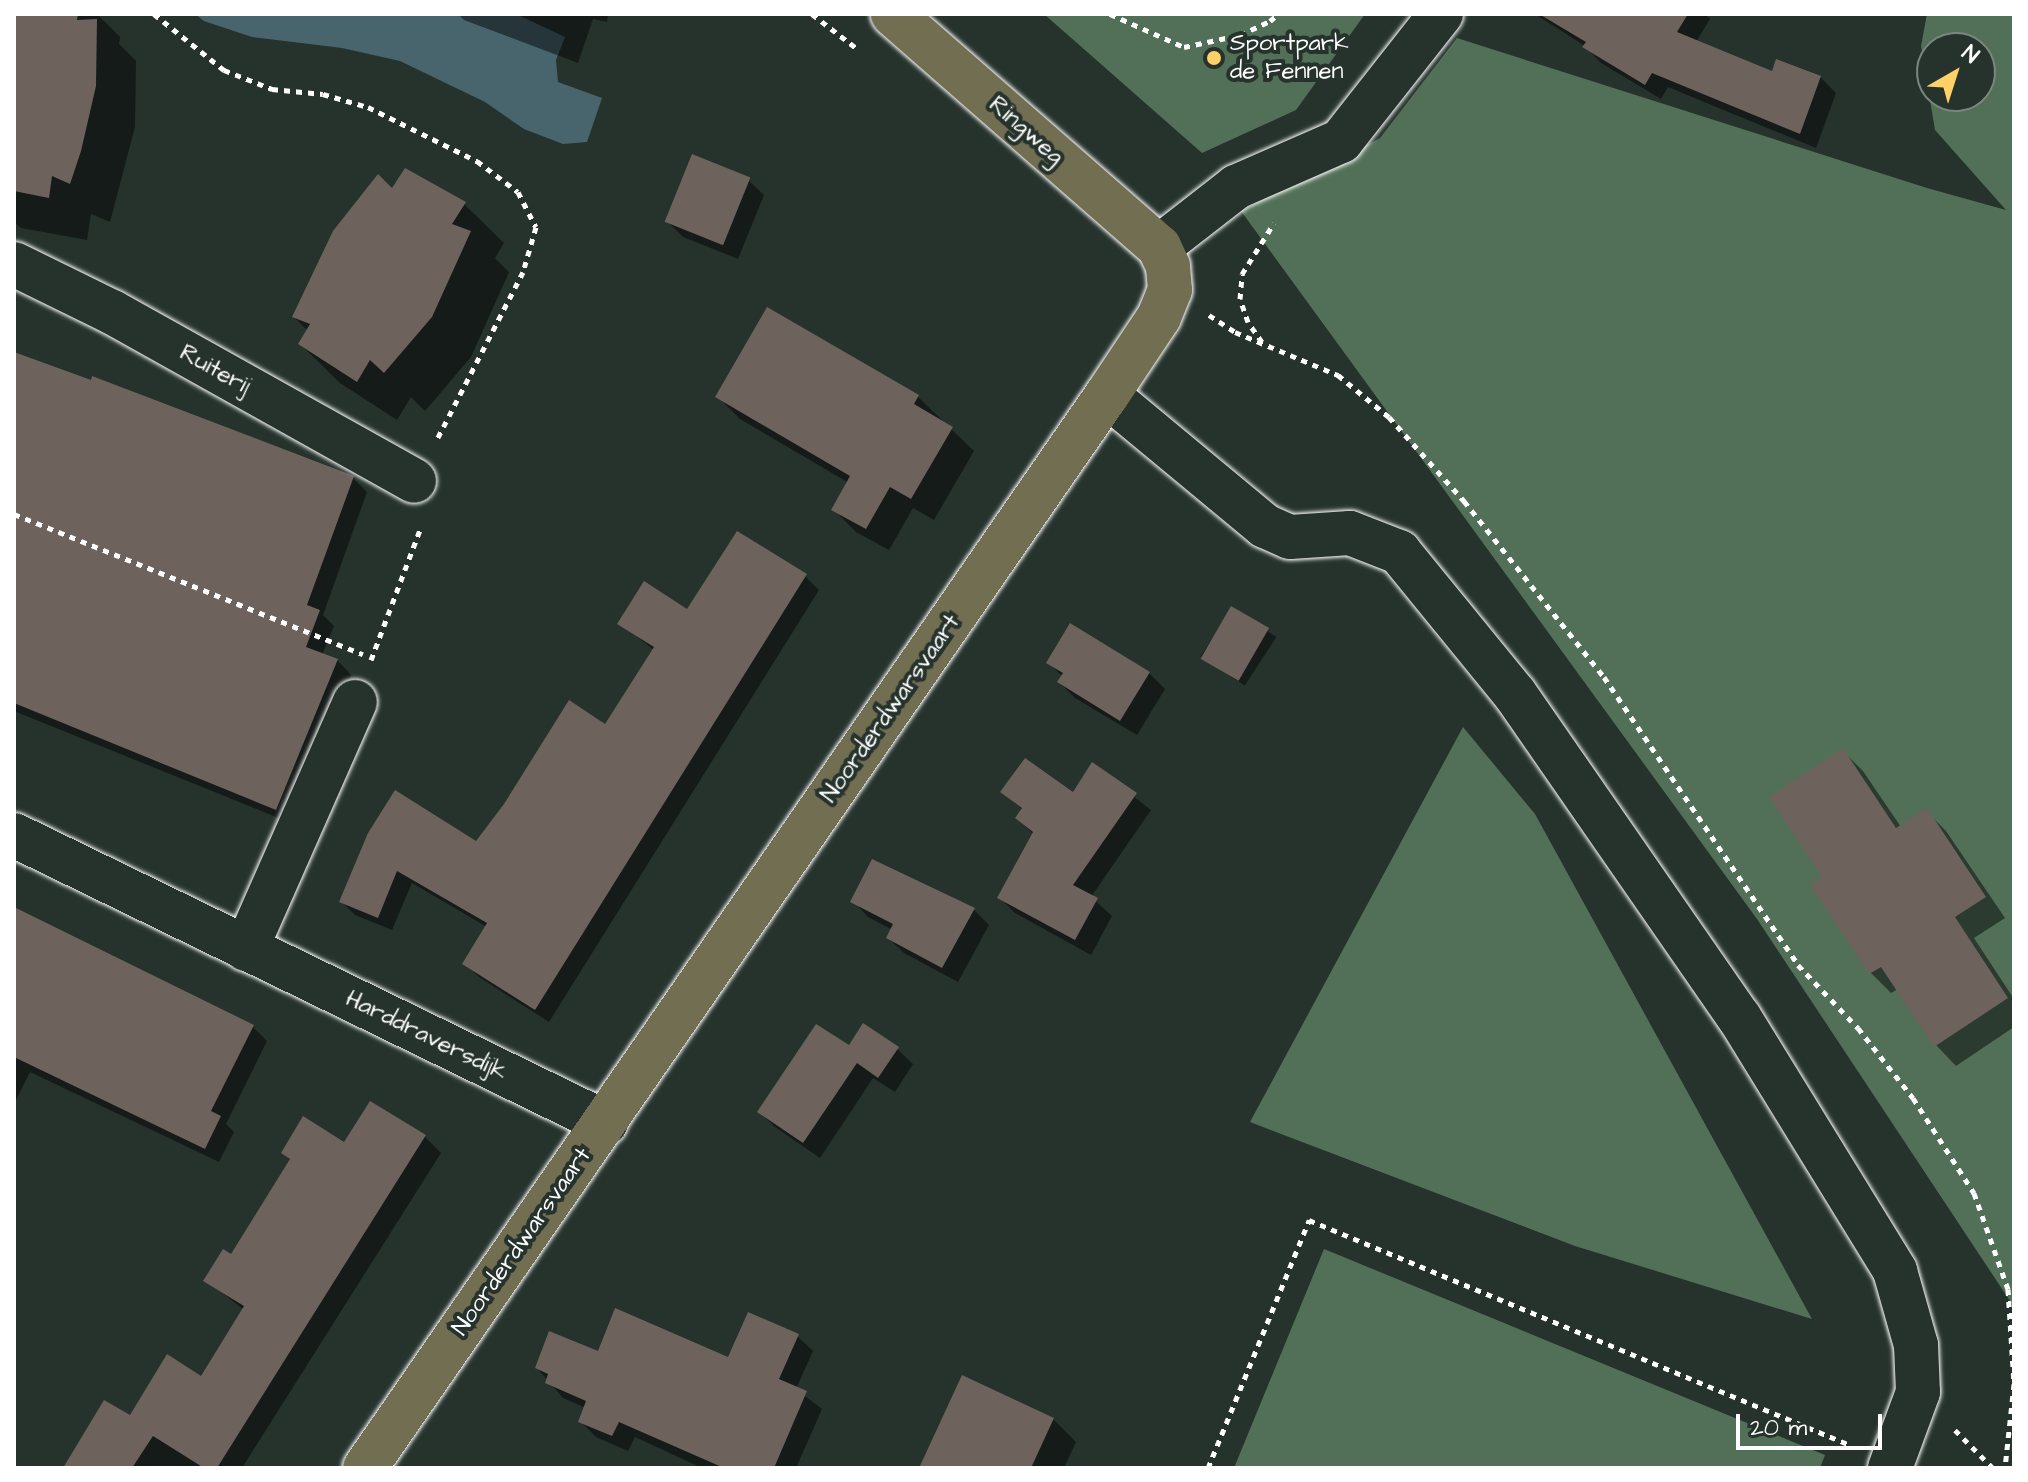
<!DOCTYPE html>
<style>
body{margin:0}
#map{position:relative;width:2028px;height:1482px;overflow:hidden;background:#26332d;font-family:"Architects Daughter",sans-serif}
div>[style]{position:absolute}
[style*='--x']{left:calc(var(--x)*1px);top:calc(var(--y)*1px);width:calc(var(--w)*1px);rotate:calc(var(--a)*1deg)}
.green>*{inset:0;background:#527058}
.water>*{inset:0;background:#48646d}
.shadow>*{inset:0;background:#0007;transform-origin:0 0}
.building>*{inset:0;background:#6e625d;transform-origin:0 0}
.path>*{height:5px;margin-top:-2.5px;transform-origin:0;background:repeating-linear-gradient(90deg,#fff 0 6px,transparent 0 12px)}
.roads{filter:drop-shadow(0 0 2px #fff) drop-shadow(0 0 2px #fff)}
.minor>*{height:44px;margin:-22px;padding:0 22px;transform-origin:22px;border-radius:22px;background:#26332d}
.major>*{height:44px;margin:-22px;padding:0 22px;transform-origin:22px;border-radius:22px;background:#726e52}
.dots>*{width:22px;height:22px;translate:-50% -50%;box-sizing:border-box;border:4px solid #26332d;border-radius:50%}
span{translate:-50% -50%;white-space:nowrap;text-align:center;line-height:1.15;-webkit-text-stroke:8px #26332d;paint-order:stroke}
.poi-label{font-size:24px;color:#fff}
.left{translate:0 -50%;text-align:left}
.street-label{font-size:24px;color:#fff}
.frame{position:absolute;inset:0;border:16px solid #fff;pointer-events:none}
.north{position:absolute;left:1916px;top:32px;width:80px;height:80px;box-sizing:border-box;background:#26332d;border:2px solid #7d8581;border-radius:50%;rotate:39deg;font-size:22px;font-weight:700;line-height:32px;text-align:center;color:#fff}
.north::after{content:'';display:block;margin:auto;width:28px;height:36px;background:#ffd166;clip-path:polygon(50% 0,100% 100%,50% 72%,0 100%)}
.scale{position:absolute;left:1736px;top:1414px;width:146px;height:36px;box-sizing:border-box;border:4px solid #fff;border-top:0;padding-left:10px;font-size:24px;line-height:28px;white-space:nowrap;color:#fff;-webkit-text-stroke:6px #26332d;paint-order:stroke}
</style>
<div id="map">
<div class="green">
<div style="clip-path:polygon(1044px 14px,1365px 14px,1296px 110px,1202px 153px)"></div>
<div style="clip-path:polygon(evenodd,1927px 14px,2014px 14px,2014px 1307px,1757px 919px,1241px 211px,1380px 138px,1457px 38px,1927px 188px,2006px 210px,1935px 130px,1921px 46px,1927px 14px,1932px 48px,1980px 48px,1980px 96px,1932px 96px,1932px 48px)"></div>
<div style="clip-path:polygon(1463px 727px,1535px 814px,1812px 1319px,1575px 1246px,1250px 1122px)"></div>
<div style="clip-path:polygon(1324px 1249px,1825px 1455px,1820px 1468px,1234px 1468px)"></div>
</div>
<div class="water">
<div style="clip-path:polygon(195px 14px,516px 14px,565px 37px,556px 60px,558px 82px,602px 98px,587px 142px,563px 144px,524px 129px,485px 102px,400px 61px,342px 48px,252px 37px,204px 21px)"></div>
</div>
<div class="shadow">
<div style="clip-path:polygon(14px 14px,97px 14px,120px 37px,119px 44px,136px 61px,135px 127px,110px 222px,91px 214px,87px 240px,21px 228px,14px 222px)"></div>
<div style="clip-path:polygon(458px 14px,608px 14px,607px 22px,593px 19px,578px 63px,464px 20px)"></div>
<div style="clip-path:polygon(1535px 14px,1705px 14px,1710px 19px,1696px 42px,1773px 74px,1820px 77px,1836px 93px,1816px 148px,1668px 87px,1661px 99px,1601px 63px,1585px 46px)"></div>
<div style="clip-path:polygon(748px 180px,764px 195px,738px 259px,683px 237px,667px 221px)"></div>
<div style="clip-path:polygon(393px 191px,464px 204px,504px 243px,495px 258px,509px 272px,471px 357px,425px 411px,411px 397px,397px 420px,340px 383px,300px 344px,308px 331px,294px 317px)"></div>
<div style="clip-path:polygon(14px 366px,353px 478px,367px 492px,323px 615px,334px 626px,322px 655px,337px 660px,351px 675px,291px 823px,14px 711px)"></div>
<div style="clip-path:polygon(718px 397px,918px 397px,974px 451px,934px 520px,913px 508px,889px 550px,856px 532px,834px 510px,849px 483px,740px 419px)"></div>
<div style="clip-path:polygon(805px 576px,819px 590px,549px 1022px,479px 977px,465px 964px,487px 927px,412px 883px,392px 930px,355px 915px,341px 901px,370px 834px,477px 843px,606px 726px,654px 650px,620px 623px,688px 612px)"></div>
<div style="left:1232px;top:608px;width:53px;height:58px;rotate:33deg"></div>
<div style="clip-path:polygon(1049px 663px,1149px 673px,1165px 689px,1137px 735px,1075px 698px,1059px 682px,1063px 677px)"></div>
<div style="clip-path:polygon(1843px 751px,1863px 771px,1901px 827px,1926px 811px,1946px 831px,2005px 918px,1974px 938px,2014px 999px,2014px 1027px,1956px 1066px,1936px 1045px,1898px 989px,1891px 993px,1871px 973px,1813px 886px,1825px 878px)"></div>
<div style="clip-path:polygon(1093px 765px,1151px 810px,1091px 897px,1112px 916px,1091px 955px,1015px 913px,999px 897px,1034px 835px,1017px 818px,1023px 810px,1003px 792px,1073px 794px)"></div>
<div style="clip-path:polygon(853px 901px,974px 910px,989px 925px,958px 982px,904px 953px,888px 938px,893px 930px,868px 917px)"></div>
<div style="clip-path:polygon(14px 910px,253px 1027px,267px 1041px,226px 1124px,234px 1132px,219px 1162px,30px 1072px,14px 1104px)"></div>
<div style="clip-path:polygon(849px 1048px,897px 1049px,913px 1064px,895px 1092px,873px 1078px,820px 1158px,775px 1127px,759px 1111px)"></div>
<div style="clip-path:polygon(371px 1103px,425px 1137px,441px 1153px,242px 1468px,66px 1468px,130px 1418px,201px 1379px,244px 1310px,206px 1280px,231px 1257px,291px 1161px,283px 1153px,345px 1145px)"></div>
<div style="clip-path:polygon(797px 1336px,813px 1351px,796px 1389px,822px 1409px,796px 1468px,702px 1468px,635px 1437px,628px 1451px,596px 1437px,580px 1421px,586px 1408px,563px 1398px,537px 1368px,599px 1353px,729px 1359px)"></div>
<div style="clip-path:polygon(1053px 1419px,1076px 1442px,1064px 1468px,922px 1468px)"></div>
</div>
<div class="building">
<div style="clip-path:polygon(14px 14px,78px 14px,77px 20px,97px 19px,96px 86px,81px 151px,70px 184px,52px 176px,49px 198px,14px 191px)"></div>
<div style="clip-path:polygon(1539px 14px,1688px 14px,1677px 32px,1772px 71px,1776px 59px,1821px 76px,1800px 134px,1652px 73px,1645px 85px,1582px 47px,1586px 42px)"></div>
<div style="left:692px;top:154px;width:63px;height:73px;rotate:22deg"></div>
<div style="clip-path:polygon(405px 168px,466px 202px,452px 224px,471px 231px,432px 317px,384px 373px,370px 360px,357px 382px,298px 344px,310px 324px,292px 317px,333px 231px,378px 174px,392px 188px)"></div>
<div style="clip-path:polygon(767px 307px,919px 395px,914px 404px,953px 427px,911px 499px,890px 487px,866px 529px,831px 510px,850px 476px,715px 397px)"></div>
<div style="clip-path:polygon(14px 352px,91px 380px,92px 376px,354px 476px,307px 605px,320px 610px,306px 647px,338px 659px,276px 810px,14px 703px)"></div>
<div style="clip-path:polygon(737px 531px,807px 574px,535px 1010px,462px 964px,487px 923px,397px 871px,378px 918px,339px 902px,368px 833px,395px 790px,476px 841px,504px 804px,569px 700px,605px 724px,654px 647px,617px 624px,644px 581px,687px 609px)"></div>
<div style="left:1231px;top:606px;width:44px;height:61px;rotate:30deg"></div>
<div style="clip-path:polygon(1070px 623px,1150px 672px,1120px 721px,1057px 682px,1063px 673px,1046px 663px)"></div>
<div style="clip-path:polygon(1843px 748px,1896px 828px,1927px 808px,1986px 897px,1955px 917px,2008px 998px,1934px 1047px,1881px 967px,1869px 974px,1810px 885px,1822px 877px,1769px 797px)"></div>
<div style="clip-path:polygon(1025px 758px,1073px 792px,1092px 762px,1137px 793px,1073px 885px,1098px 898px,1075px 940px,997px 898px,1033px 832px,1015px 818px,1022px 808px,1000px 792px)"></div>
<div style="clip-path:polygon(872px 859px,975px 908px,942px 968px,886px 938px,893px 924px,850px 902px)"></div>
<div style="clip-path:polygon(14px 907px,254px 1025px,211px 1111px,221px 1116px,205px 1149px,14px 1057px)"></div>
<div style="clip-path:polygon(863px 1023px,899px 1047px,878px 1078px,857px 1063px,803px 1143px,757px 1112px,816px 1024px,849px 1045px)"></div>
<div style="clip-path:polygon(370px 1101px,426px 1135px,217px 1468px,204px 1468px,153px 1436px,132px 1468px,63px 1468px,104px 1400px,130px 1415px,167px 1354px,201px 1376px,244px 1306px,203px 1281px,223px 1249px,231px 1254px,290px 1159px,281px 1153px,303px 1116px,344px 1142px)"></div>
<div style="clip-path:polygon(615px 1308px,728px 1357px,748px 1312px,799px 1334px,779px 1379px,807px 1391px,774px 1468px,724px 1468px,619px 1422px,612px 1436px,578px 1422px,586px 1401px,545px 1383px,548px 1374px,535px 1368px,549px 1331px,598px 1351px)"></div>
<div style="clip-path:polygon(962px 1375px,1054px 1418px,1031px 1468px,919px 1468px)"></div>
</div>
<div class="path">
<div style="--x:154;--y:14;--w:90;--a:38.7"></div>
<div style="--x:224;--y:70;--w:52;--a:21.6"></div>
<div style="--x:272;--y:89;--w:51;--a:5.6"></div>
<div style="--x:323;--y:94;--w:47;--a:16.1"></div>
<div style="--x:368;--y:107;--w:122;--a:26.4"></div>
<div style="--x:477;--y:161;--w:51;--a:37.1"></div>
<div style="--x:518;--y:192;--w:39;--a:63"></div>
<div style="--x:536;--y:227;--w:47;--a:106.1"></div>
<div style="--x:523;--y:272;--w:188;--a:117.2"></div>
<div style="--x:812;--y:14;--w:59;--a:37.5"></div>
<div style="--x:1110;--y:14;--w:81;--a:24"></div>
<div style="--x:1184;--y:47;--w:57;--a:-12.1"></div>
<div style="--x:1240;--y:35;--w:33;--a:-25"></div>
<div style="--x:1270;--y:21;--w:11;--a:-41"></div>
<div style="--x:1209;--y:315;--w:31;--a:33"></div>
<div style="--x:1235;--y:332;--w:112;--a:22.7"></div>
<div style="--x:1338;--y:375;--w:66;--a:39.5"></div>
<div style="--x:1389;--y:417;--w:113;--a:48.2"></div>
<div style="--x:1464;--y:501;--w:225;--a:51.5"></div>
<div style="--x:1604;--y:677;--w:347;--a:56"></div>
<div style="--x:1798;--y:965;--w:87;--a:46.4"></div>
<div style="--x:1858;--y:1028;--w:89;--a:51.8"></div>
<div style="--x:1913;--y:1098;--w:113;--a:57.3"></div>
<div style="--x:1974;--y:1193;--w:102;--a:70.5"></div>
<div style="--x:2008;--y:1289;--w:95;--a:86.4"></div>
<div style="--x:2014;--y:1384;--w:84;--a:96.1"></div>
<div style="--x:1262;--y:342;--w:24;--a:-125"></div>
<div style="--x:1248;--y:322;--w:24;--a:-109"></div>
<div style="--x:1240;--y:299;--w:25;--a:-85"></div>
<div style="--x:1242;--y:274;--w:60;--a:-57.9"></div>
<div style="--x:14;--y:514;--w:376;--a:21.9"></div>
<div style="--x:371;--y:660;--w:142;--a:-69.4"></div>
<div style="--x:1955;--y:1430;--w:54;--a:45"></div>
<div style="--x:1208;--y:1468;--w:268;--a:-67.8"></div>
<div style="--x:1309;--y:1220;--w:586;--a:22.58"></div>
</div>
<div class="roads">
<div class="minor">
<div style="--x:1159;--y:247;--w:98;--a:-37.9"></div>
<div style="--x:1236;--y:187;--w:115;--a:-23.7"></div>
<div style="--x:1341;--y:141;--w:162;--a:-51.8"></div>
<div style="--x:14;--y:264;--w:109;--a:26.1"></div>
<div style="--x:112;--y:312;--w:346;--a:29.2"></div>
<div style="--x:1107;--y:395;--w:205;--a:39.7"></div>
<div style="--x:1265;--y:526;--w:27;--a:24"></div>
<div style="--x:1290;--y:537;--w:60;--a:-3.8"></div>
<div style="--x:1350;--y:533;--w:53;--a:21.2"></div>
<div style="--x:1399;--y:552;--w:183;--a:50.8"></div>
<div style="--x:1515;--y:694;--w:393;--a:55.3"></div>
<div style="--x:1739;--y:1017;--w:298;--a:58.4"></div>
<div style="--x:1895;--y:1271;--w:77;--a:74.2"></div>
<div style="--x:1916;--y:1345;--w:47;--a:87.6"></div>
<div style="--x:1918;--y:1392;--w:81;--a:110.2"></div>
<div style="--x:14;--y:835;--w:658;--a:25.94"></div>
<div style="--x:246;--y:949;--w:270;--a:-66.2"></div>
</div>
<div class="major">
<div style="--x:365;--y:1468;--w:1305;--a:-55.34"></div>
<div style="--x:1107;--y:395;--w:94;--a:-56.3"></div>
<div style="--x:1159;--y:317;--w:29;--a:-68"></div>
<div style="--x:1170;--y:290;--w:24;--a:-95"></div>
<div style="--x:1168;--y:266;--w:21;--a:-115"></div>
<div style="--x:1159;--y:247;--w:354;--a:-138.8"></div>
</div>
</div>
<div class="dots">
<div style="left:1214px;top:58px;background:#ffd166"></div>
</div>
<div class="poi-label">
<span class="left" style="left:1230px;top:58px">Sportpark<br>de Fennen</span>
</div>
<div class="street-label">
<span style="left:1026px;top:131px;rotate:41deg">Ringweg</span>
<span style="left:215px;top:370px;rotate:29deg">Ruiterij</span>
<span style="left:891px;top:709px;rotate:-55deg">Noorderdwarsvaart</span>
<span style="left:426px;top:1036px;rotate:26deg">Harddraversdijk</span>
<span style="left:522px;top:1242px;rotate:-55deg">Noorderdwarsvaart</span>
</div>
<div class="frame"></div>
<div class="north">N</div>
<div class="scale">20 m</div>
</div>
